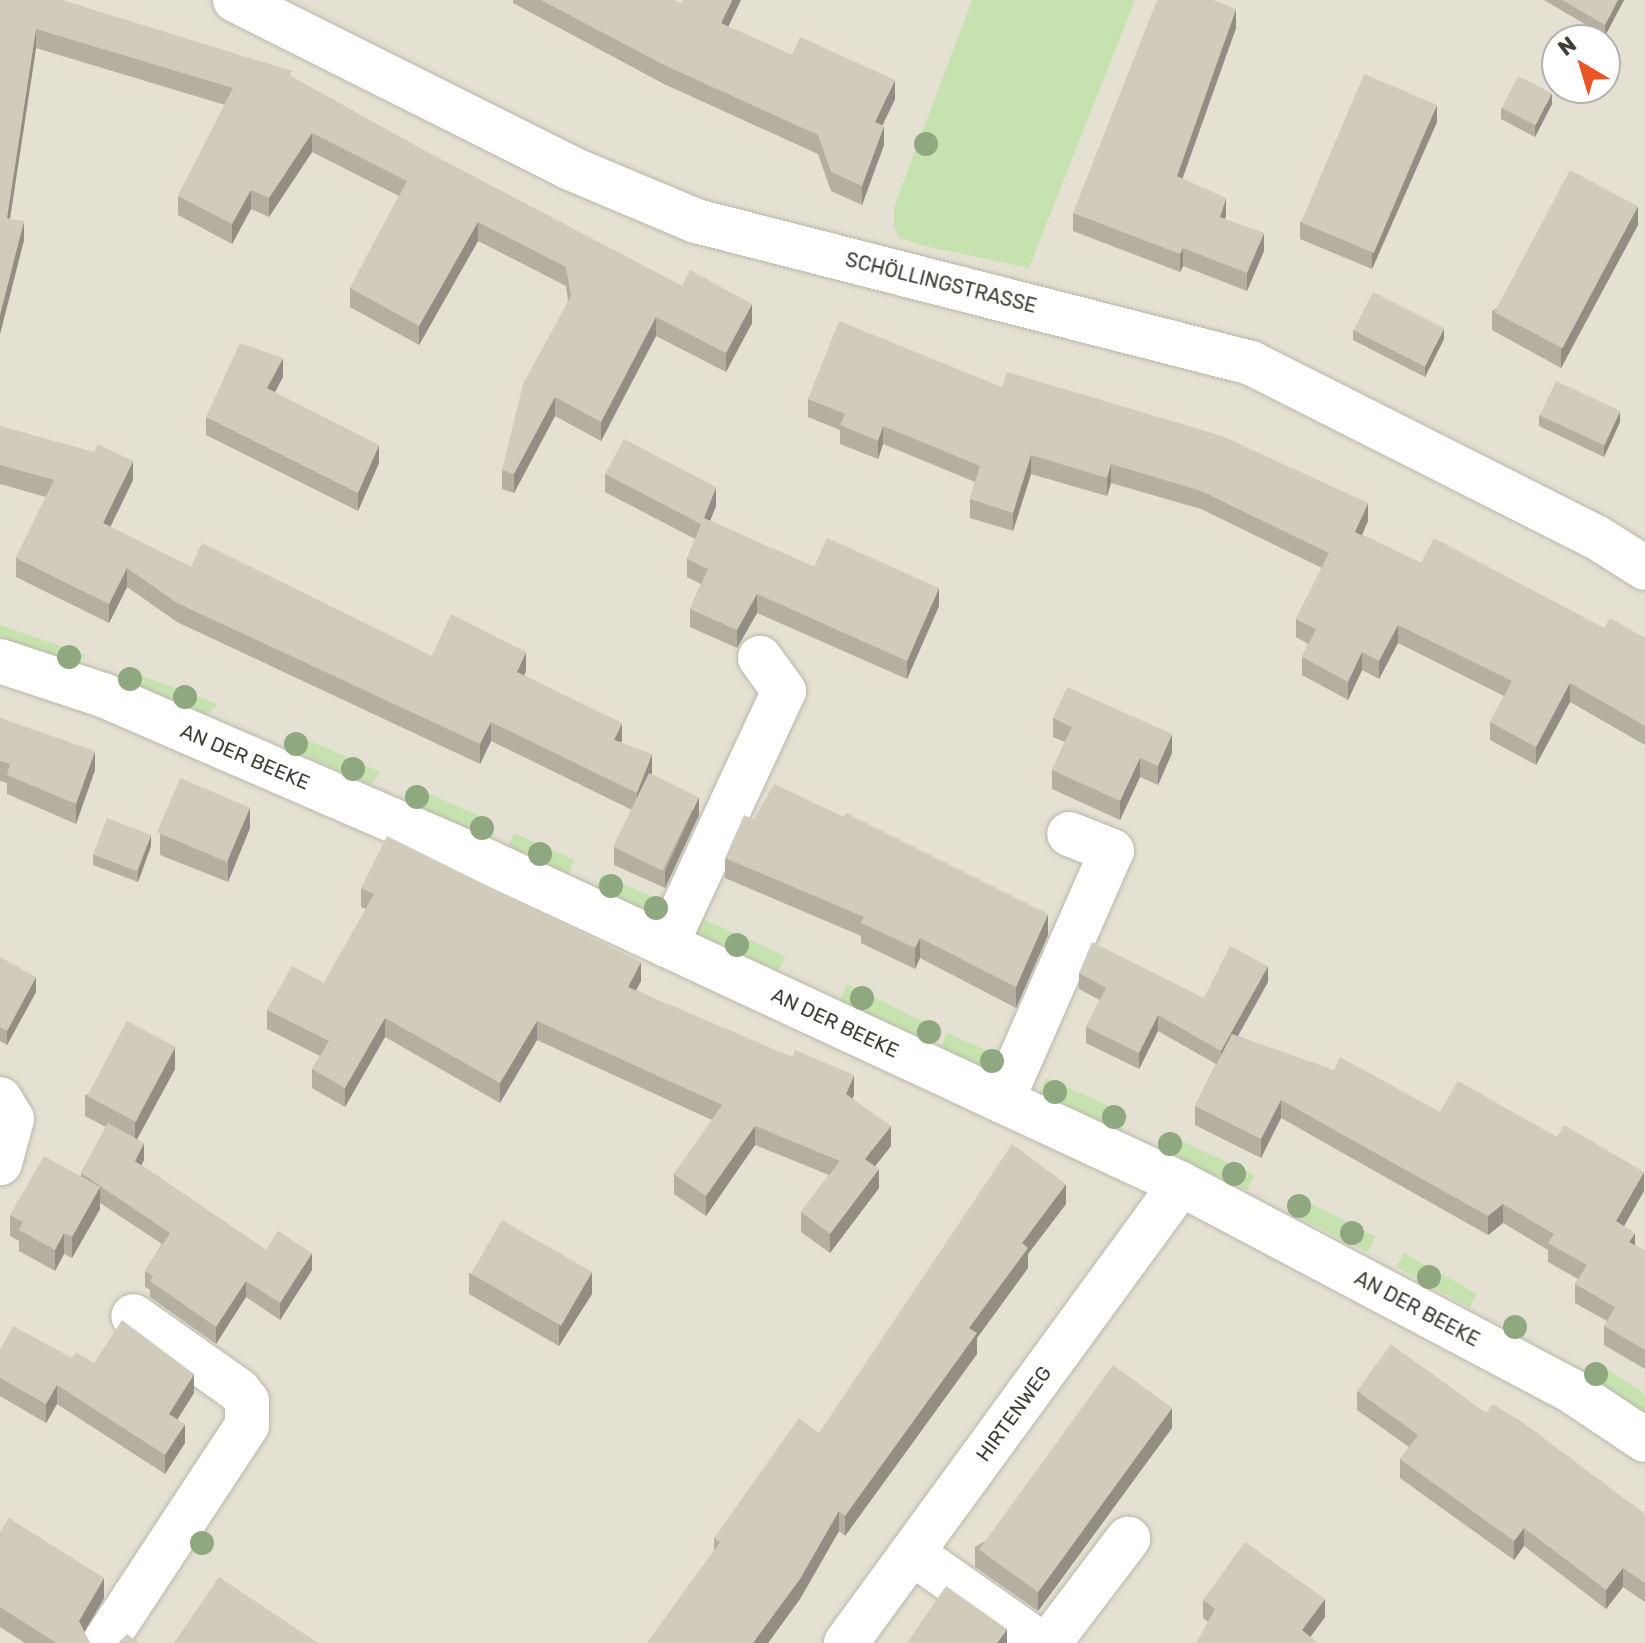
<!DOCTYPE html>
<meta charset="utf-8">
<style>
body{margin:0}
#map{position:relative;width:1645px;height:1643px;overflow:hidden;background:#f1eee4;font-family:Rubik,sans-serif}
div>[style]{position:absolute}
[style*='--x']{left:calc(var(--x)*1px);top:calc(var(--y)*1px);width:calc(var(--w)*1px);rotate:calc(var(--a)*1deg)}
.residential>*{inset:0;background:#e4e1d3}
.green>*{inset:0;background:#c6e3af;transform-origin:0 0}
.roads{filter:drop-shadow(0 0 2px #bbb7a8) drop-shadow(0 0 2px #bbb7a8)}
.minor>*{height:44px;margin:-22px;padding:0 22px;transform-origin:22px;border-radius:22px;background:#fff}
.trees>*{width:24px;height:24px;margin:-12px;border-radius:50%;background:#8fa87f}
.wall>*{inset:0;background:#b4afa1}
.shaded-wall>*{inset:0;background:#928e83}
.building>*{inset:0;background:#d1cbbb;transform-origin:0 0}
span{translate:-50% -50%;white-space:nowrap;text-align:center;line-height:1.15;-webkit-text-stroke:6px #fff;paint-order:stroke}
.street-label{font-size:20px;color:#423e35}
.north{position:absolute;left:1541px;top:24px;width:80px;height:80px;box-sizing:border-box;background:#fff;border:2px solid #b3b2ae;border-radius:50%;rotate:322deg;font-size:22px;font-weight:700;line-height:32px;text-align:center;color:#423e35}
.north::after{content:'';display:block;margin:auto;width:28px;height:36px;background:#ea5622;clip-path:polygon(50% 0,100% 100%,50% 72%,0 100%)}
</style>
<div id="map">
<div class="residential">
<div style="clip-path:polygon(evenodd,0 0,1645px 0,1645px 1643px,0 1643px,0 0,1557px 40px,1605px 40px,1605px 88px,1557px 88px,1557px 40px)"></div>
</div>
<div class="green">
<div style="clip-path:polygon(972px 0,1135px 0,1029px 268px,925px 246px,899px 238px,894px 227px,894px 207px)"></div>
<div style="clip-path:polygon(0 625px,55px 644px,86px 655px,72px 668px,0 644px)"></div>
<div style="clip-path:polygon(127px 670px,215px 703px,216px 706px,206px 715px,121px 685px)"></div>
<div style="clip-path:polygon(294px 734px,358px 762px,380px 772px,371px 785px,288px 748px)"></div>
<div style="left:414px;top:787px;width:83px;height:18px;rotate:24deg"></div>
<div style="left:514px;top:833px;width:66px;height:18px;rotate:24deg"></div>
<div style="left:602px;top:874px;width:71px;height:17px;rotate:24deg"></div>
<div style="left:694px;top:915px;width:100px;height:17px;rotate:24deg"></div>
<div style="clip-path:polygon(847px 984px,939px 1030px,933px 1044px,839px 1002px)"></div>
<div style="left:947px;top:1033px;width:59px;height:16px;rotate:24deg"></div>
<div style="left:1046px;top:1078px;width:90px;height:17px;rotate:24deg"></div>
<div style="left:1171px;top:1136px;width:92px;height:17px;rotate:25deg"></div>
<div style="left:1298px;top:1197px;width:87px;height:18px;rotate:27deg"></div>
<div style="left:1404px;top:1253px;width:84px;height:16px;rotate:29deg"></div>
<div style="clip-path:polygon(1599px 1364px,1645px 1394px,1645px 1418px,1587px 1382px)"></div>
</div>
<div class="roads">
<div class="minor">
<div style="--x:235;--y:0;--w:375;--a:26.6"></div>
<div style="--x:570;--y:168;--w:137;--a:22.8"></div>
<div style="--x:696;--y:221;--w:573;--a:14.35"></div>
<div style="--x:1251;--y:363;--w:386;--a:26.8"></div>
<div style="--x:1596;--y:537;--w:58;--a:32.3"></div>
<div style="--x:0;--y:661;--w:108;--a:18.3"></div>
<div style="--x:103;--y:695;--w:401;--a:23.4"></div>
<div style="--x:471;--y:854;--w:783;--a:24.93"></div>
<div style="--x:1181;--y:1184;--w:440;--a:27.9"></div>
<div style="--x:1570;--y:1390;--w:90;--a:33.7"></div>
<div style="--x:666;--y:945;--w:280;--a:-65.1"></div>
<div style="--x:784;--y:691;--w:41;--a:-126"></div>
<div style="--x:0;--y:1099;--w:23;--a:59"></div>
<div style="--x:12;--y:1119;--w:46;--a:105.3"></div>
<div style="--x:1002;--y:1101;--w:273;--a:-66.3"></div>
<div style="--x:1112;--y:851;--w:46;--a:-158.4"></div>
<div style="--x:912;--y:1553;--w:156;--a:35.1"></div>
<div style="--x:104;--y:1643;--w:261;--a:-56.7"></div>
<div style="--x:247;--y:1425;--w:24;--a:-90"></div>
<div style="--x:247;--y:1401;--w:14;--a:-129"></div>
<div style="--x:238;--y:1390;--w:128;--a:-144.8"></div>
<div style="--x:846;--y:1643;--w:568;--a:-53.88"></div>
<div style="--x:1049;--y:1643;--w:131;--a:-52.8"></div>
</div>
</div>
<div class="trees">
<div style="left:926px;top:144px"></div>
<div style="left:69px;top:657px"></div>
<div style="left:130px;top:679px"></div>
<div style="left:185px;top:697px"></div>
<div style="left:296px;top:744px"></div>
<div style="left:353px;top:769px"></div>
<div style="left:417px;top:797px"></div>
<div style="left:482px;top:828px"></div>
<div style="left:540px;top:854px"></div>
<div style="left:611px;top:886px"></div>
<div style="left:656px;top:908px"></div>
<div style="left:737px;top:945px"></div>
<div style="left:862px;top:998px"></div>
<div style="left:929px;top:1032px"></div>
<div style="left:992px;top:1061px"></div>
<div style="left:1055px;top:1092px"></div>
<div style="left:1114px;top:1117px"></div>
<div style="left:1170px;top:1144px"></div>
<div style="left:1234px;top:1174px"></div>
<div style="left:1299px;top:1206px"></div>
<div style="left:1352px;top:1233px"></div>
<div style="left:1429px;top:1277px"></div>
<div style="left:1515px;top:1327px"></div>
<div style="left:1596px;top:1374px"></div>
<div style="left:202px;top:1543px"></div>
</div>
<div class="wall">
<div style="clip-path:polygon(0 0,292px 77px,423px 150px,752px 323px,726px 372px,656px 336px,601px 441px,555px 416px,514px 493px,502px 489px,502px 470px,568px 301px,566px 286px,478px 241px,419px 345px,350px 307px,350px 288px,399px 196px,312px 152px,269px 217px,251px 209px,232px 244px,178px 215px,178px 196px,225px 105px,36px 48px,10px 219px,24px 240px,0 334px)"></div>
<div style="clip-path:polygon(513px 0,673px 0,728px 27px,792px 55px,895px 99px,882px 125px,884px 145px,862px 205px,831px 191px,818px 154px,664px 84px,513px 3px)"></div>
<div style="clip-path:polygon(1544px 0,1624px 0,1605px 36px)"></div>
<div style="clip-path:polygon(1236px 28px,1182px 179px,1226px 216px,1225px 219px,1264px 251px,1247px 291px,1183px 266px,1180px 272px,1073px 231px,1073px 213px)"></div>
<div style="clip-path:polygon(1552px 104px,1535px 137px,1501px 119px,1501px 108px)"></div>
<div style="clip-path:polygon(1437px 122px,1372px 269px,1300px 239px,1300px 222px)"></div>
<div style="clip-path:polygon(1638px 225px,1561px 368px,1492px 330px,1492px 311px)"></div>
<div style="clip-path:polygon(1353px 330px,1444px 339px,1425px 377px,1353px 340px)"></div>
<div style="clip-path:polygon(283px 377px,275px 392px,379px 463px,358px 511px,206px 435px,206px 417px)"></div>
<div style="clip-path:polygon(1002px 387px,1368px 521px,1362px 535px,1421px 563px,1604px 628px,1645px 638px,1645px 745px,1570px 702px,1536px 765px,1490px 740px,1490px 722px,1504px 696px,1398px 643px,1379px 679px,1362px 670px,1348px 700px,1302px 675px,1302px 657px,1308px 644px,1296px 637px,1296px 619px,1322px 568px,1201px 509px,1111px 483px,1107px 496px,1031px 474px,1013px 531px,970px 518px,970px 499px,975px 482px,883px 444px,878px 459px,840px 444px,840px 430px,808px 417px,808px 399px)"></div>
<div style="clip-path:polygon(1539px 415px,1620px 422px,1604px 457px,1539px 426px)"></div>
<div style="clip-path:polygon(0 426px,133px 480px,110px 527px,191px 567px,432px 656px,526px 671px,524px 675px,622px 743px,652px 773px,651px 775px,699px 815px,665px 888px,614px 865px,614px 847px,632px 810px,491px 741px,480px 764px,177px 622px,127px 587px,109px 623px,16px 577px,16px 558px,46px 497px,0 484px)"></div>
<div style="clip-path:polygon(605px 474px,716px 506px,710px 521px,814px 567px,939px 606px,907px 679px,757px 613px,737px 648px,690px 627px,690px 609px,701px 584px,687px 577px,687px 559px,695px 539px,605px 492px)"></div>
<div style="clip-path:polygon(0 718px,95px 770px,76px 824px,7px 794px,7px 783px,0 781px)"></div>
<div style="clip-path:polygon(1053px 718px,1172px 753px,1158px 785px,1140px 777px,1120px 820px,1052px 789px,1052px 770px,1065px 742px,1053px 737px)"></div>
<div style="clip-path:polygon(250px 828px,228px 882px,160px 855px,160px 833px)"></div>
<div style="clip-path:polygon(151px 846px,138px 882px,93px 865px,93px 854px)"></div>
<div style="clip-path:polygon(725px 858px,1048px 935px,1016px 1008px,920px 958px,915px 969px,861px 943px,861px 936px,725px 878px)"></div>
<div style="clip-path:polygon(361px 888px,641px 981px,636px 990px,854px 1095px,852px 1098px,891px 1146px,875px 1166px,879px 1188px,830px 1253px,801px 1232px,801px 1212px,829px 1175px,755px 1145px,706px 1216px,674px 1194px,674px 1174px,712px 1120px,537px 1040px,500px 1103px,385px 1037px,345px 1107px,312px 1088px,312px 1069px,320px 1056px,267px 1029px,267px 1010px,324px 983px,366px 909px,361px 907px)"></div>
<div style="clip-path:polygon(0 957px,36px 992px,7px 1045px,0 1041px)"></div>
<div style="clip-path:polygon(1079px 973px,1204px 998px,1268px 982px,1238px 1036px,1644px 1191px,1624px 1226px,1635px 1245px,1645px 1251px,1645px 1369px,1604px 1345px,1604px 1326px,1607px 1321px,1575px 1303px,1575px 1284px,1578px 1279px,1548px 1262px,1548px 1250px,1503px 1223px,1488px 1235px,1281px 1118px,1261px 1158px,1195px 1125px,1195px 1106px,1216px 1064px,1158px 1031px,1139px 1069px,1086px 1043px,1086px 1027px,1100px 1000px,1079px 989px)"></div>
<div style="clip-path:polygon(175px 1069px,137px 1139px,144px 1160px,141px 1165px,266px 1250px,312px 1270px,280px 1320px,246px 1297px,216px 1344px,150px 1297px,150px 1290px,145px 1287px,145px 1271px,162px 1244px,100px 1203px,100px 1209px,72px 1258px,64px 1254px,55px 1271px,19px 1251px,19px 1241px,10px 1236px,10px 1215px,81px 1177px,81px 1173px,106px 1127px,85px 1116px,85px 1095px)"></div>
<div style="clip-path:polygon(1066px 1204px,1028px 1254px,1028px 1268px,977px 1338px,977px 1354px,845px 1536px,839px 1531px,800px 1599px,768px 1643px,647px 1643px,714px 1551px,714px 1538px,819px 1433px)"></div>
<div style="clip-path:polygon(469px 1273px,592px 1294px,559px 1346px,469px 1294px)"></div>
<div style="clip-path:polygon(0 1350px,72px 1358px,194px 1393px,177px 1419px,185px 1443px,165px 1474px,57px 1404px,46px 1423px,0 1396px)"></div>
<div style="clip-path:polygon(1357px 1391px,1486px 1413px,1645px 1514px,1645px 1602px,1623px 1587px,1606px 1609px,1524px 1546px,1514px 1560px,1400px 1478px,1400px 1459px,1409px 1447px,1357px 1410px)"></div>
<div style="clip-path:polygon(1172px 1428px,1038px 1611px,975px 1567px,975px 1547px)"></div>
<div style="clip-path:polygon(0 1532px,104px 1598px,84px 1632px,90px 1643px,25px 1643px,0 1627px)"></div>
<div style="clip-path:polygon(1203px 1600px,1325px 1617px,1310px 1637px,1208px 1622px,1203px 1618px)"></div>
</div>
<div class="shaded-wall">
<div style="clip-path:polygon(732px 0,741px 0,721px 42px,721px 23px)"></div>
<div style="clip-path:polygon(1618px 0,1624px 0,1605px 36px,1605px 25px)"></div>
<div style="clip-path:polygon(1236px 9px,1236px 28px,1177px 194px,1177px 176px)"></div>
<div style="clip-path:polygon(36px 29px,36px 48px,7px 237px,7px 218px)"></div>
<div style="clip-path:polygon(895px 80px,895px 99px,875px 141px,875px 122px)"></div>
<div style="clip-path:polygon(1552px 93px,1552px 104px,1535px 137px,1535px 126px)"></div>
<div style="clip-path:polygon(1437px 105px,1437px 122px,1372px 269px,1372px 252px)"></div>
<div style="clip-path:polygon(884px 126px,884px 145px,862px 205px,862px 186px)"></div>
<div style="clip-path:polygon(312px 133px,312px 152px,269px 217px,269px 198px)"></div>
<div style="clip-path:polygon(251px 190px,251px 209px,232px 244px,232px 224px)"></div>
<div style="clip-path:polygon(1226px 198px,1226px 216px,1220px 235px,1220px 217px)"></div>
<div style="clip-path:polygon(1638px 206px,1638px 225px,1561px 368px,1561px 349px)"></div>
<div style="clip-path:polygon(24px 221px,24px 240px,0 334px,0 315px)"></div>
<div style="clip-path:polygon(478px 222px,478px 241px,419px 345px,419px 326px)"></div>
<div style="clip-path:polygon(1264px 233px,1264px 251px,1247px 291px,1247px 273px)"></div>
<div style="clip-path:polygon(1183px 248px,1183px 266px,1180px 272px,1180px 254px)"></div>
<div style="clip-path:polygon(752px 304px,752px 323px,726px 372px,726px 353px)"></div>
<div style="clip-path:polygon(656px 317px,656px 336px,601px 441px,601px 422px)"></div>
<div style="clip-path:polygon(1444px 328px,1444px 339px,1425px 377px,1425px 367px)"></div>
<div style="clip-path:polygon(283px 358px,283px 377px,267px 407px,267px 388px)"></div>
<div style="clip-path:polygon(555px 397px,555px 416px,514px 493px,514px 474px)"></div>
<div style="clip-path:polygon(1620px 411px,1620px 422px,1604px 457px,1604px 446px)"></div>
<div style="clip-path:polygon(883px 426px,883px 444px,878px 459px,878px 441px)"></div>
<div style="clip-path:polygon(379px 445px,379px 463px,358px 511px,358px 493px)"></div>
<div style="clip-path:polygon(1031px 455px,1031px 474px,1013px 531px,1013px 513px)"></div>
<div style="clip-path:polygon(133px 461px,133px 480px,103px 542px,103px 523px)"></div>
<div style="clip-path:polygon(1111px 464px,1111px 483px,1107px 496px,1107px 478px)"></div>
<div style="clip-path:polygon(716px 487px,716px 506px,704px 536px,704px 518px)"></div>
<div style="clip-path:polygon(1368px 503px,1368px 521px,1355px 551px,1355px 532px)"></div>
<div style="clip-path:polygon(127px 568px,127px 587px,109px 623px,109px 604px)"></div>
<div style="clip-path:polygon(939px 588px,939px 606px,907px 679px,907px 661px)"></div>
<div style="clip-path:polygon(757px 594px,757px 613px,737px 648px,737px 630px)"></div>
<div style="clip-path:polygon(1398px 625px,1398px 643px,1379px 679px,1379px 661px)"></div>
<div style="clip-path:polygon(526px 652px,526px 671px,517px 691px,517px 672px)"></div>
<div style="clip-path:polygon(1362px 652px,1362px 670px,1348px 700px,1348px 682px)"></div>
<div style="clip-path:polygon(1570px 683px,1570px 702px,1536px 765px,1536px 747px)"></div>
<div style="clip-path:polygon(491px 722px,491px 741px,480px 764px,480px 744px)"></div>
<div style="clip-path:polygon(622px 723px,622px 742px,614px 740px)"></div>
<div style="clip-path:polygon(1172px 734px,1172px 753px,1158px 785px,1158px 766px)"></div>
<div style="clip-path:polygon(95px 751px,95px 770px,76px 824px,76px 804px)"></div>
<div style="clip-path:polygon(652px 754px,652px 773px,637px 812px,637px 793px)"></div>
<div style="clip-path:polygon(1140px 758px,1140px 777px,1120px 820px,1120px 801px)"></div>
<div style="clip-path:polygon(699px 797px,699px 815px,665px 888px,665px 871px)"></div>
<div style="clip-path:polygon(250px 807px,250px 828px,228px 882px,228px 860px)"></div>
<div style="clip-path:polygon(151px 835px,151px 846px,138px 882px,138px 871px)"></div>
<div style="clip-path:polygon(1048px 914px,1048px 935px,1016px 1008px,1016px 987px)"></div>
<div style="clip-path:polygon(920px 938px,920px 958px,915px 969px,915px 948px)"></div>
<div style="clip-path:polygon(641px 962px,641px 981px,628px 1006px,628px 987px)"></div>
<div style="clip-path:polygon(1268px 966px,1268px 982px,1221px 1066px,1221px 1051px)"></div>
<div style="clip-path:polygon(36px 977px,36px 992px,7px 1045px,7px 1031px)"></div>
<div style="clip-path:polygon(1158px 1015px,1158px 1031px,1139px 1069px,1139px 1053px)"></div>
<div style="clip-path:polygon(385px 1018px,385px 1037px,345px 1107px,345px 1088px)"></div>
<div style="clip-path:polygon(537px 1021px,537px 1040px,500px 1103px,500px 1083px)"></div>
<div style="clip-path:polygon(175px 1047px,175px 1069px,135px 1143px,135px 1122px)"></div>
<div style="clip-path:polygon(854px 1075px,854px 1095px,846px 1113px,846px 1094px)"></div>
<div style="clip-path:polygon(1281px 1100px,1281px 1118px,1261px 1158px,1261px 1139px)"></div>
<div style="clip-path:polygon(755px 1126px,755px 1145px,706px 1216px,706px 1196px)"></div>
<div style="clip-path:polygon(891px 1126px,891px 1146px,865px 1179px,865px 1159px)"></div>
<div style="clip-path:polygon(144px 1143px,144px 1160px,135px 1178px,135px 1161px)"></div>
<div style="clip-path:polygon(879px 1169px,879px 1188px,830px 1253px,830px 1234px)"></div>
<div style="clip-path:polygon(1644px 1172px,1644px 1191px,1616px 1240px,1616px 1221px)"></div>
<div style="clip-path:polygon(1066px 1184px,1066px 1204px,1028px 1254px,1028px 1268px,977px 1338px,977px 1354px,845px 1536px,845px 1516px,969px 1328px,1022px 1243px)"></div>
<div style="clip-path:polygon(100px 1187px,100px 1209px,72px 1258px,72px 1237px)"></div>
<div style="clip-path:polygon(1503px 1204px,1503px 1223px,1488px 1235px,1488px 1216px)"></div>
<div style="clip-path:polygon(64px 1233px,64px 1254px,55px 1271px,55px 1250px)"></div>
<div style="clip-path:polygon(1635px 1233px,1635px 1251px,1629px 1242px)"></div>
<div style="clip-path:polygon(312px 1253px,312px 1270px,280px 1320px,280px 1303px)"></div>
<div style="clip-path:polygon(592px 1272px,592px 1294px,559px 1346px,559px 1325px)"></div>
<div style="clip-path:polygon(246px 1281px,246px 1297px,216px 1344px,216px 1327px)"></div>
<div style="clip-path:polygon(194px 1374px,194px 1393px,169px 1433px,169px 1414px)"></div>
<div style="clip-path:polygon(57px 1385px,57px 1404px,46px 1423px,46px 1404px)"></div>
<div style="clip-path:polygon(1172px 1408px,1172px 1428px,1038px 1611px,1038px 1590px)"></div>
<div style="clip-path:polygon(185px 1424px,185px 1443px,165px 1474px,165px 1455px)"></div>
<div style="clip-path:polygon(839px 1511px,839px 1531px,800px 1599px,768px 1643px,753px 1643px)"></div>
<div style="clip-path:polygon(1524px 1528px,1524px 1546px,1514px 1560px,1514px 1541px)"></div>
<div style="clip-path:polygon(1623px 1568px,1623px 1587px,1606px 1609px,1606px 1590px)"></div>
<div style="clip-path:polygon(104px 1578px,104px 1598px,79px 1641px,79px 1621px)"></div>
<div style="clip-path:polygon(1325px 1599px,1325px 1617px,1306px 1643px,1302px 1630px)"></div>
<div style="clip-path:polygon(1007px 1629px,1007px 1643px,997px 1643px)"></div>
</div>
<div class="building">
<div style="clip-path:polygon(0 0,62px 0,292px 71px,290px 76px,423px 150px,682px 286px,690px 270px,752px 304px,726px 353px,656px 317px,601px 422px,555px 397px,514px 474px,502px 470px,523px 384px,571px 296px,566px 267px,478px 222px,419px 326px,350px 288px,407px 181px,312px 133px,269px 198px,251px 190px,232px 224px,178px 196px,233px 88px,36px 29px,7px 218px,24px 221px,0 315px)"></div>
<div style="clip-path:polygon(541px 0,673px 0,681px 4px,683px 0,732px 0,721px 23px,792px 55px,800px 37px,895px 80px,875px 122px,884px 126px,862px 186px,831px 172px,818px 135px,664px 65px)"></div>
<div style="clip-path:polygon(1157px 0,1213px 0,1236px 9px,1177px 176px,1226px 198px,1220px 217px,1264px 233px,1247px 273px,1183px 248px,1180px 254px,1073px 213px)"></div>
<div style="clip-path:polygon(1562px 0,1618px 0,1605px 25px)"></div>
<div style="left:1364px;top:74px;width:79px;height:161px;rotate:23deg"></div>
<div style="left:1518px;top:76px;width:38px;height:36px;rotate:27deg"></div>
<div style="left:1570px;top:170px;width:77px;height:161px;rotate:28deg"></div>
<div style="left:1373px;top:292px;width:80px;height:43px;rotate:27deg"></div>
<div style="clip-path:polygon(839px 321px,1002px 387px,1007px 372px,1222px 436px,1368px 503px,1355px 532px,1421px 563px,1434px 538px,1604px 628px,1610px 618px,1645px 638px,1645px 726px,1570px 683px,1536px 747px,1490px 722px,1512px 681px,1398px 625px,1379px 661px,1362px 652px,1348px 682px,1302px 657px,1316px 629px,1296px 619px,1329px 553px,1201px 491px,1111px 464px,1107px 478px,1031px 455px,1013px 513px,970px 499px,980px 466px,883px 426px,878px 441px,840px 425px,845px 414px,808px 399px)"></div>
<div style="clip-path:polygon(240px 343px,283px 358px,267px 388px,379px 445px,358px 493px,206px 417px)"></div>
<div style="left:1556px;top:381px;width:71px;height:38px;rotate:25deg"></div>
<div style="clip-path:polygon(0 426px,94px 452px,98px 444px,133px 461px,103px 523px,191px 567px,202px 543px,432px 656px,451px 614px,526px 652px,517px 672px,622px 723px,614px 740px,652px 754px,637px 793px,491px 722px,480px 744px,177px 603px,127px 568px,109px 604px,16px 558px,54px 480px,0 465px)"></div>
<div style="clip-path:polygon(624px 439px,716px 487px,704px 518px,814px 567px,827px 538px,939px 588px,907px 661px,757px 594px,737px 630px,690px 609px,708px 569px,687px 559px,701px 524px,605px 474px)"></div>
<div style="clip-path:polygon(1067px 687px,1172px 734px,1158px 766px,1140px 758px,1120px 801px,1052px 770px,1072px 727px,1053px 718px)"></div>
<div style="clip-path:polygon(0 718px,95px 751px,76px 804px,7px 775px,10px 764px,0 761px)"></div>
<div style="left:649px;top:773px;width:55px;height:82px;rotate:26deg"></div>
<div style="left:180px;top:778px;width:76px;height:59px;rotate:23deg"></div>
<div style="clip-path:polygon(774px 784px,844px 817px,846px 813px,1048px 914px,1016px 987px,920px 938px,915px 948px,861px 923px,864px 917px,725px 858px,744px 815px,754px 819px)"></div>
<div style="left:107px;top:818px;width:47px;height:39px;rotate:21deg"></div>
<div style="clip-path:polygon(387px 836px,641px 962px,628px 987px,792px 1057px,795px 1050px,854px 1075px,846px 1094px,891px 1126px,865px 1159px,879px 1169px,830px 1234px,801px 1212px,840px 1161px,755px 1126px,706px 1196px,674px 1174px,722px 1105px,537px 1021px,500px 1083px,385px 1018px,345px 1088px,312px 1069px,329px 1041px,267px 1010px,292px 966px,324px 983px,374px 894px,361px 888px)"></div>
<div style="clip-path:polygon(1092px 942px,1204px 998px,1230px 946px,1268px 966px,1221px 1051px,1158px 1015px,1139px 1053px,1086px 1027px,1106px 988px,1079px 973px)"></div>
<div style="clip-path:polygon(0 957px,36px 977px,7px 1031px,0 1027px)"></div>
<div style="left:127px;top:1021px;width:55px;height:85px;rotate:28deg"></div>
<div style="clip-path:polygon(1232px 1034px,1334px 1070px,1340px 1057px,1440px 1112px,1458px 1081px,1557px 1137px,1564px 1125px,1644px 1172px,1616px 1221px,1635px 1233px,1629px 1242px,1645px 1251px,1645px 1350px,1604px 1326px,1615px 1307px,1575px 1284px,1587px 1265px,1548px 1243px,1554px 1234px,1503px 1204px,1488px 1216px,1281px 1100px,1261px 1139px,1195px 1106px)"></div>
<div style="clip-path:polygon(108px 1123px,144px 1143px,135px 1161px,266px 1250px,278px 1231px,312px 1253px,280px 1303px,246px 1281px,216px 1327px,150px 1281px,153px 1276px,145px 1271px,170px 1233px,81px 1173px)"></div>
<div style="clip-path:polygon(1012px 1144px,1066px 1184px,1022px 1243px,1028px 1248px,969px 1328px,977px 1333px,845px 1516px,839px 1511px,800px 1579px,753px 1643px,647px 1643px,720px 1542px,714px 1538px,799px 1418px,819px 1433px)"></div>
<div style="clip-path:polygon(44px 1156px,100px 1187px,72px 1237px,64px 1233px,55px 1250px,19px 1230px,23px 1222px,10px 1215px)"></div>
<div style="left:502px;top:1220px;width:104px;height:62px;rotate:30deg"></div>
<div style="clip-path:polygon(122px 1320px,194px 1374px,169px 1414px,185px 1424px,165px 1455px,57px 1385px,46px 1404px,0 1378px,0 1350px,13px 1326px,72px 1358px,76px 1352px,94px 1363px)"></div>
<div style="clip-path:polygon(1391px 1344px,1486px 1413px,1493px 1404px,1525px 1424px,1645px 1514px,1645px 1583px,1623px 1568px,1606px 1590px,1524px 1528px,1514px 1541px,1400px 1459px,1418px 1435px,1357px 1391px)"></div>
<div style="left:1113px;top:1365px;width:73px;height:228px;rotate:36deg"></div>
<div style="clip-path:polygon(9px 1518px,104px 1578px,79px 1621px,90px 1643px,56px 1643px,0 1607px,0 1532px)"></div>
<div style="clip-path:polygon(1245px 1542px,1325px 1599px,1302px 1630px,1318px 1643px,1196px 1643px,1215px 1609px,1203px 1600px)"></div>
<div style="clip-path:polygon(219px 1577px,318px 1643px,174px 1643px)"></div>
<div style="clip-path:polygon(946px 1586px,1007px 1629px,997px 1643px,907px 1643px)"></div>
<div style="clip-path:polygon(127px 1634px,139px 1643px,118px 1643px)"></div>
</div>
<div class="street-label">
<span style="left:941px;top:283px;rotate:14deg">SCHÖLLINGSTRASSE</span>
<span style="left:245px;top:757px;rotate:23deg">AN DER BEEKE</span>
<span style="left:835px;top:1023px;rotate:25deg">AN DER BEEKE</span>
<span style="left:1417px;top:1309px;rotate:28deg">AN DER BEEKE</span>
<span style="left:1014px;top:1414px;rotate:-54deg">HIRTENWEG</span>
</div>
<div class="north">N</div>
</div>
